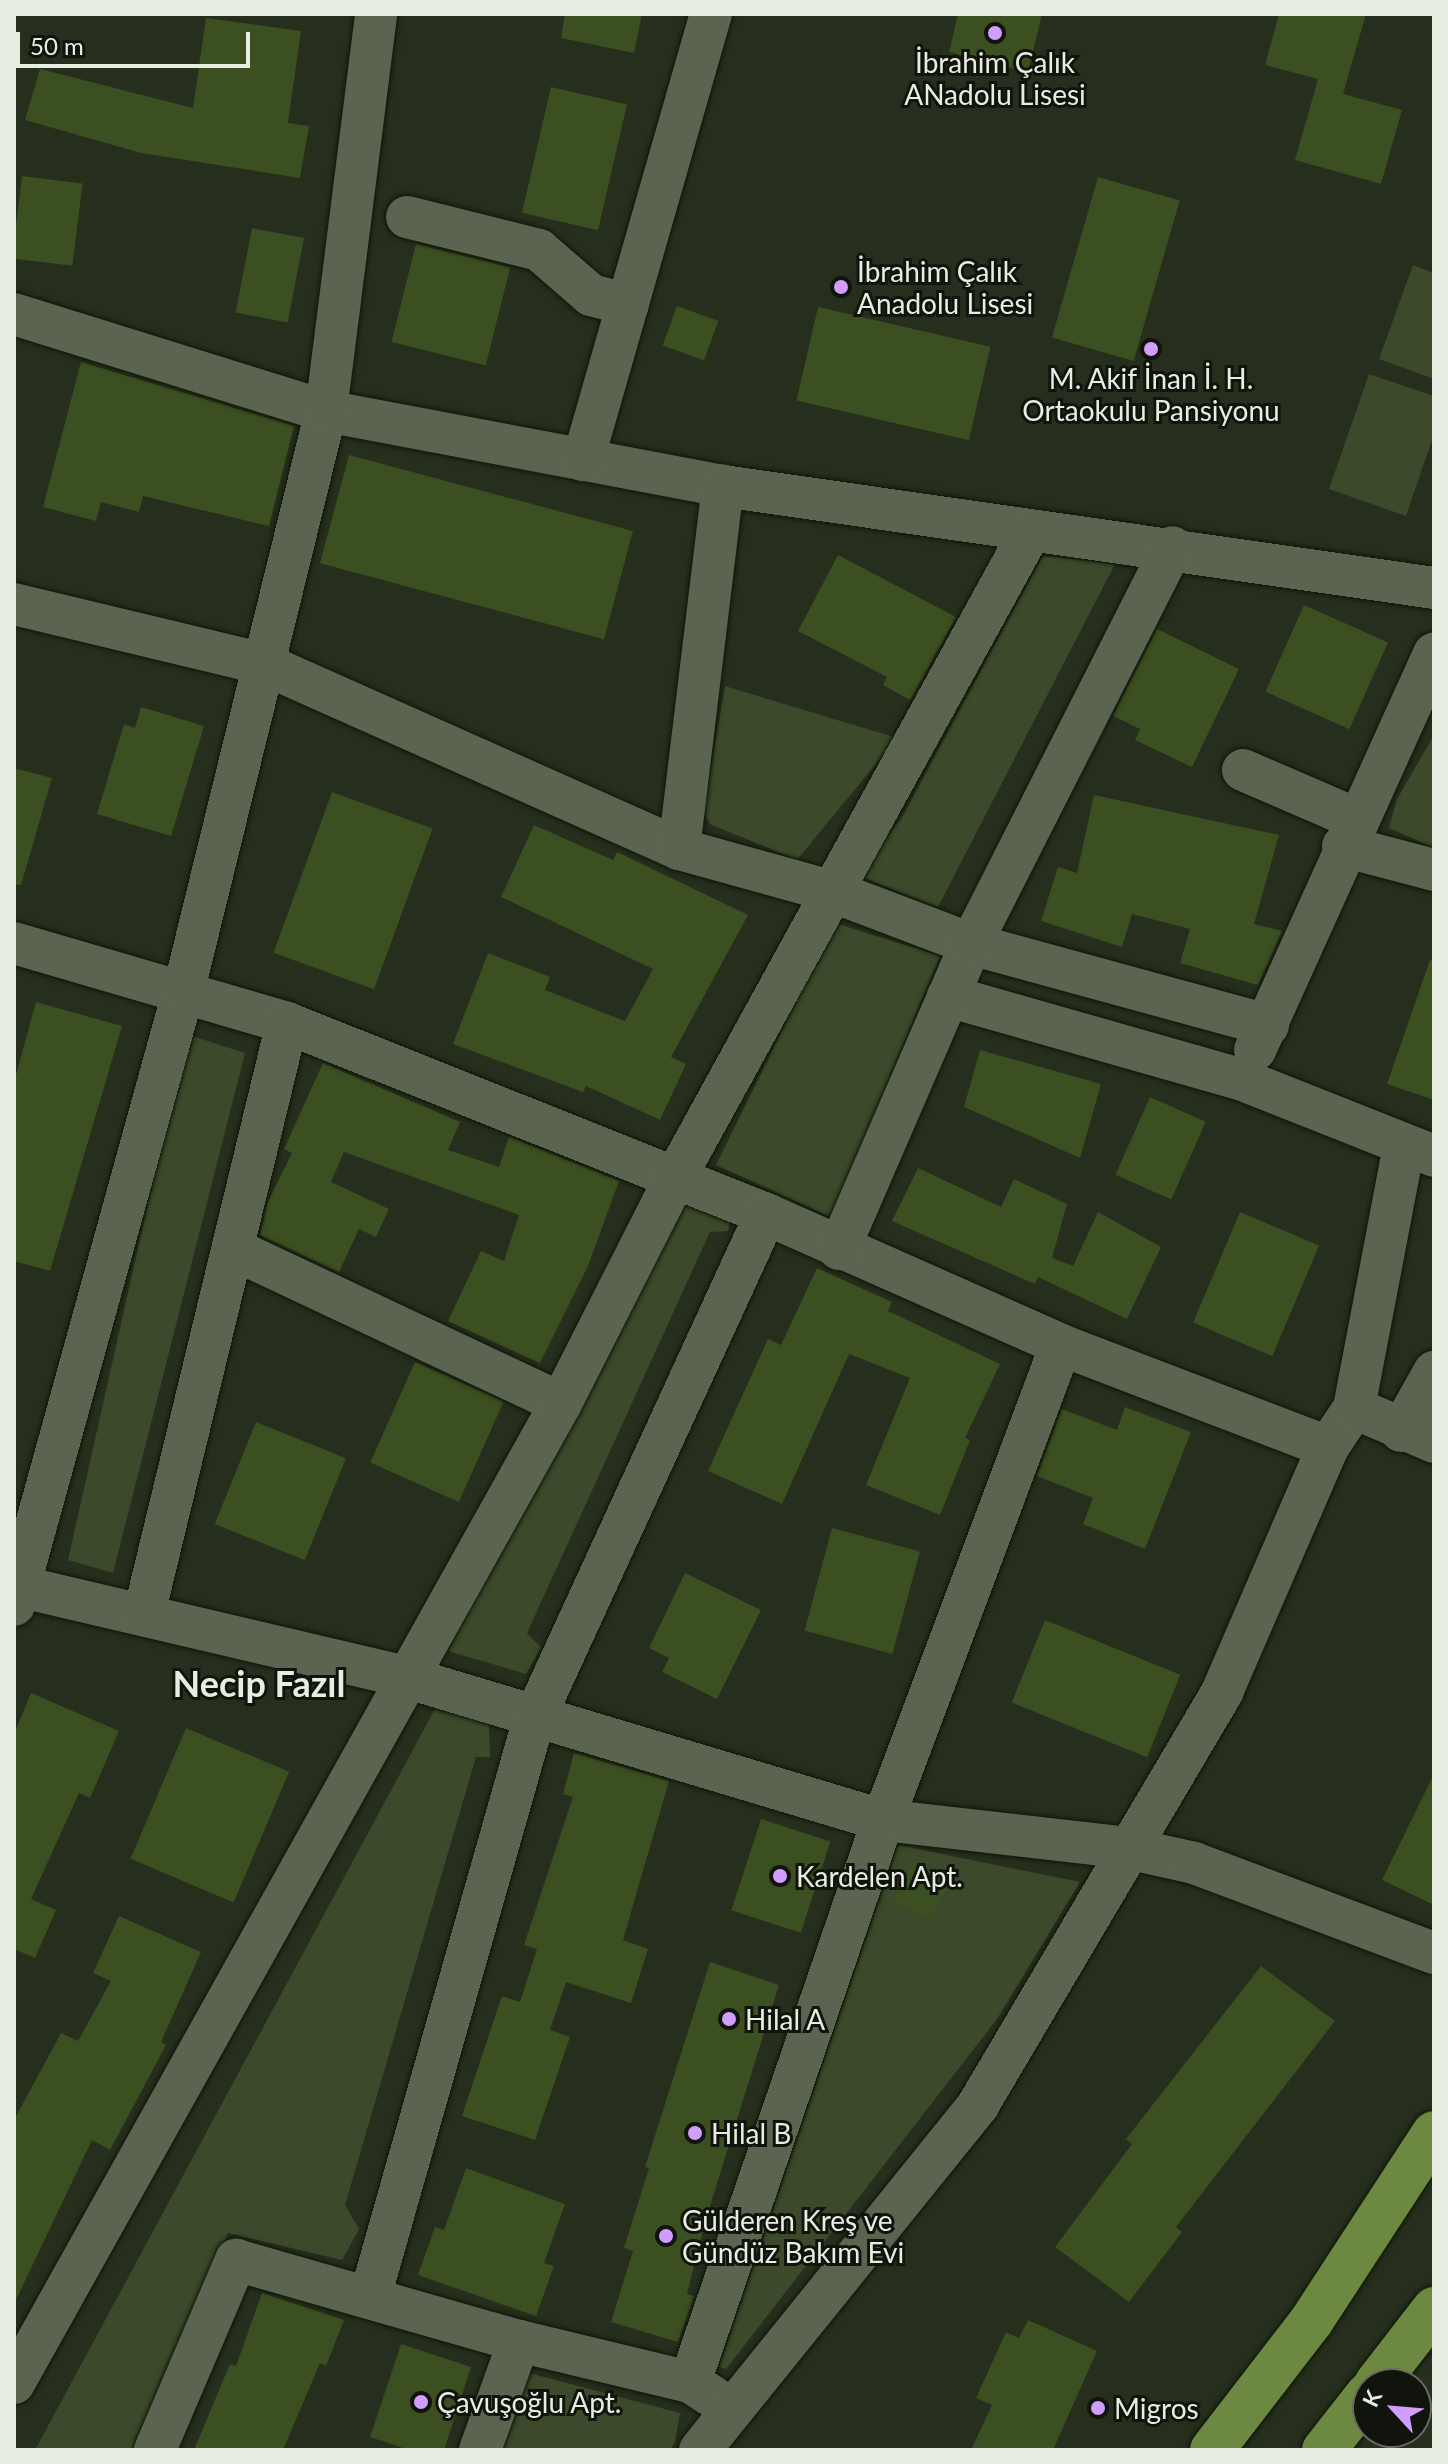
<!DOCTYPE html>
<meta charset="utf-8">
<style>
body{margin:0}
#map{position:relative;width:1448px;height:2464px;overflow:hidden;background:#262e1d;font-family:Lato,sans-serif}
div>[style]{position:absolute}
[style*='--x']{left:calc(var(--x)*1px);top:calc(var(--y)*1px);width:calc(var(--w)*1px);rotate:calc(var(--a)*1deg)}
.green>*{inset:0;background:#3c4a2b}
.building>*{inset:0;background:#3c4f20;transform-origin:0 0}
.roads{filter:drop-shadow(0 0 2px #0f1606) drop-shadow(0 0 2px #0f1606)}
.minor>*{height:42px;margin:-21px;padding:0 21px;transform-origin:21px;border-radius:21px;background:#5b6451}
.major>*{height:44px;margin:-22px;padding:0 22px;transform-origin:22px;border-radius:22px;background:#6d8941}
.dots>*{width:22px;height:22px;translate:-50% -50%;box-sizing:border-box;border:4px solid #11140d;border-radius:50%}
span{translate:-50% -50%;white-space:nowrap;text-align:center;line-height:1.15;-webkit-text-stroke:6px #11140d;paint-order:stroke}
.poi-label{font-size:28px;color:#e8ede2}
.left{translate:0 -50%;text-align:left}
.district-label{font-size:36px;color:#e8ede2;font-weight:700}
.frame{position:absolute;inset:0;border:16px solid #e8ede2;pointer-events:none}
.north{position:absolute;left:1352px;top:2368px;width:80px;height:80px;box-sizing:border-box;background:#11140d;border:2px solid #676b62;border-radius:50%;rotate:296deg;font-size:22px;font-weight:700;line-height:32px;text-align:center;color:#e8ede2}
.north::after{content:'';display:block;margin:auto;width:28px;height:36px;background:#d19dfe;clip-path:polygon(50% 0,100% 100%,50% 72%,0 100%)}
.scale{position:absolute;left:16px;top:32px;width:234px;height:36px;box-sizing:border-box;border:4px solid #e8ede2;border-top:0;padding-left:10px;font-size:24px;line-height:28px;white-space:nowrap;color:#e8ede2;-webkit-text-stroke:6px #11140d;paint-order:stroke}
</style>
<div id="map">
<div class="green">
<div style="clip-path:polygon(1413px 265px,1434px 273px,1434px 379px,1379px 359px)"></div>
<div style="clip-path:polygon(1369px 374px,1434px 396px,1434px 434px,1406px 516px,1329px 489px)"></div>
<div style="clip-path:polygon(1043px 556px,1115px 564px,938px 907px,857px 875px,901px 819px)"></div>
<div style="clip-path:polygon(725px 686px,897px 738px,797px 860px,710px 824px,704px 811px)"></div>
<div style="clip-path:polygon(1434px 735px,1434px 848px,1389px 828px,1397px 799px)"></div>
<div style="clip-path:polygon(835px 923px,940px 956px,831px 1217px,716px 1165px)"></div>
<div style="clip-path:polygon(186px 1034px,245px 1053px,113px 1573px,68px 1560px)"></div>
<div style="clip-path:polygon(683px 1203px,731px 1213px,728px 1231px,710px 1232px,527px 1633px,541px 1648px,526px 1674px,448px 1651px)"></div>
<div style="clip-path:polygon(435px 1709px,489px 1721px,490px 1757px,476px 1757px,345px 2205px,359px 2229px,342px 2260px,228px 2233px,132px 2450px,35px 2450px)"></div>
<div style="clip-path:polygon(898px 1845px,1080px 1882px,997px 2019px,726px 2369px,719px 2367px)"></div>
<div style="clip-path:polygon(529px 2373px,680px 2413px,675px 2442px,670px 2450px,500px 2450px)"></div>
</div>
<div class="building">
<div style="clip-path:polygon(565px 14px,642px 14px,634px 53px,561px 38px)"></div>
<div style="clip-path:polygon(958px 14px,1042px 14px,1028px 72px,949px 52px)"></div>
<div style="clip-path:polygon(1279px 14px,1366px 14px,1343px 94px,1402px 110px,1381px 184px,1295px 160px,1318px 79px,1265px 65px)"></div>
<div style="clip-path:polygon(206px 18px,301px 31px,288px 123px,309px 126px,300px 178px,141px 153px,25px 120px,40px 69px,193px 108px)"></div>
<div style="left:551px;top:87px;width:78px;height:129px;rotate:13deg"></div>
<div style="left:22px;top:176px;width:61px;height:83px;rotate:7deg"></div>
<div style="left:1098px;top:177px;width:85px;height:167px;rotate:16deg"></div>
<div style="left:252px;top:228px;width:53px;height:86px;rotate:11deg"></div>
<div style="left:416px;top:244px;width:97px;height:101px;rotate:14deg"></div>
<div style="left:677px;top:306px;width:44px;height:42px;rotate:20deg"></div>
<div style="left:818px;top:307px;width:177px;height:96px;rotate:13deg"></div>
<div style="clip-path:polygon(81px 362px,294px 426px,269px 526px,143px 496px,139px 512px,101px 502px,96px 521px,43px 507px)"></div>
<div style="left:349px;top:455px;width:294px;height:112px;rotate:15deg"></div>
<div style="clip-path:polygon(838px 555px,956px 617px,910px 700px,883px 685px,887px 677px,798px 631px)"></div>
<div style="left:1304px;top:605px;width:92px;height:95px;rotate:24deg"></div>
<div style="clip-path:polygon(1157px 629px,1239px 669px,1192px 767px,1135px 740px,1140px 729px,1113px 716px)"></div>
<div style="clip-path:polygon(141px 707px,204px 726px,171px 836px,97px 814px,124px 724px,135px 728px)"></div>
<div style="clip-path:polygon(14px 768px,52px 778px,21px 885px,14px 884px)"></div>
<div style="left:332px;top:792px;width:107px;height:171px;rotate:20deg"></div>
<div style="clip-path:polygon(1094px 795px,1279px 835px,1254px 924px,1282px 931px,1258px 985px,1180px 963px,1190px 929px,1132px 914px,1122px 947px,1041px 921px,1058px 867px,1077px 873px)"></div>
<div style="clip-path:polygon(534px 825px,613px 860px,617px 852px,748px 915px,671px 1057px,686px 1064px,660px 1120px,586px 1086px,583px 1092px,453px 1044px,488px 953px,550px 977px,545px 990px,625px 1021px,653px 969px,501px 897px)"></div>
<div style="clip-path:polygon(1430px 960px,1434px 961px,1434px 1100px,1387px 1084px)"></div>
<div style="clip-path:polygon(36px 1002px,122px 1026px,50px 1271px,14px 1261px,14px 1082px)"></div>
<div style="clip-path:polygon(980px 1050px,1101px 1084px,1080px 1158px,964px 1107px)"></div>
<div style="clip-path:polygon(323px 1063px,460px 1122px,448px 1150px,499px 1167px,509px 1137px,619px 1181px,588px 1266px,540px 1363px,448px 1321px,481px 1251px,504px 1261px,519px 1215px,344px 1152px,331px 1182px,389px 1209px,376px 1237px,359px 1229px,339px 1272px,260px 1235px,268px 1202px,292px 1153px,284px 1149px)"></div>
<div style="left:1150px;top:1097px;width:61px;height:85px;rotate:24deg"></div>
<div style="clip-path:polygon(918px 1168px,1001px 1207px,1014px 1179px,1067px 1204px,1052px 1258px,1073px 1266px,1098px 1212px,1161px 1247px,1127px 1319px,1038px 1277px,1035px 1284px,892px 1221px)"></div>
<div style="left:1240px;top:1212px;width:86px;height:120px;rotate:23deg"></div>
<div style="clip-path:polygon(817px 1268px,892px 1302px,888px 1311px,1000px 1364px,965px 1438px,970px 1440px,940px 1515px,866px 1485px,910px 1378px,849px 1354px,782px 1504px,708px 1471px,768px 1339px,781px 1345px)"></div>
<div style="left:415px;top:1362px;width:97px;height:110px;rotate:24deg"></div>
<div style="clip-path:polygon(1125px 1407px,1191px 1432px,1145px 1549px,1083px 1524px,1093px 1498px,1037px 1476px,1062px 1409px,1117px 1430px)"></div>
<div style="left:256px;top:1422px;width:97px;height:110px;rotate:22deg"></div>
<div style="left:832px;top:1528px;width:91px;height:106px;rotate:15deg"></div>
<div style="clip-path:polygon(685px 1573px,761px 1610px,717px 1699px,662px 1672px,669px 1658px,649px 1648px)"></div>
<div style="left:1045px;top:1620px;width:146px;height:89px;rotate:22deg"></div>
<div style="clip-path:polygon(31px 1693px,119px 1731px,90px 1798px,79px 1793px,31px 1899px,56px 1910px,35px 1958px,14px 1949px,14px 1734px)"></div>
<div style="left:186px;top:1728px;width:112px;height:142px;rotate:23deg"></div>
<div style="clip-path:polygon(574px 1753px,669px 1781px,623px 1940px,648px 1949px,631px 2003px,566px 1982px,550px 2030px,570px 2037px,535px 2140px,462px 2116px,502px 1996px,520px 2002px,537px 1949px,524px 1945px,573px 1797px,563px 1794px)"></div>
<div style="clip-path:polygon(1434px 1774px,1434px 1905px,1382px 1880px)"></div>
<div style="left:761px;top:1819px;width:73px;height:96px;rotate:18deg"></div>
<div style="left:913px;top:1863px;width:42px;height:42px;rotate:27deg"></div>
<div style="clip-path:polygon(119px 1916px,201px 1952px,161px 2042px,166px 2045px,110px 2150px,92px 2140px,14px 2304px,14px 2120px,61px 2033px,78px 2041px,111px 1981px,93px 1973px)"></div>
<div style="clip-path:polygon(710px 1962px,779px 1985px,705px 2222px,687px 2294px,694px 2296px,678px 2342px,611px 2322px,633px 2251px,624px 2248px,649px 2168px,645px 2167px)"></div>
<div style="clip-path:polygon(1261px 1966px,1335px 2021px,1176px 2227px,1182px 2232px,1129px 2302px,1055px 2247px,1132px 2144px,1126px 2139px)"></div>
<div style="clip-path:polygon(466px 2168px,565px 2204px,544px 2263px,554px 2266px,536px 2316px,418px 2275px,435px 2227px,444px 2230px)"></div>
<div style="clip-path:polygon(262px 2293px,344px 2320px,326px 2366px,320px 2363px,283px 2450px,194px 2450px,230px 2364px,236px 2366px)"></div>
<div style="clip-path:polygon(1028px 2320px,1097px 2351px,1053px 2450px,971px 2450px,992px 2405px,976px 2398px,1006px 2332px,1019px 2338px)"></div>
<div style="clip-path:polygon(401px 2344px,471px 2367px,444px 2450px,409px 2450px,370px 2437px)"></div>
</div>
<div class="roads">
<div class="minor">
<div style="--x:407;--y:217;--w:136;--a:14"></div>
<div style="--x:539;--y:250;--w:69;--a:40.9"></div>
<div style="--x:591;--y:295;--w:38;--a:15"></div>
<div style="--x:14;--y:314;--w:327;--a:17.3"></div>
<div style="--x:326;--y:411;--w:404;--a:10.7"></div>
<div style="--x:723;--y:486;--w:718;--a:8.16"></div>
<div style="--x:583;--y:460;--w:464;--a:-74"></div>
<div style="--x:14;--y:604;--w:257;--a:13.5"></div>
<div style="--x:264;--y:664;--w:454;--a:24"></div>
<div style="--x:679;--y:849;--w:161;--a:15.5"></div>
<div style="--x:834;--y:892;--w:147;--a:20.8"></div>
<div style="--x:971;--y:944;--w:308;--a:15.3"></div>
<div style="--x:1243;--y:770;--w:123;--a:23.4"></div>
<div style="--x:1343;--y:846;--w:94;--a:14.8"></div>
<div style="--x:679;--y:849;--w:366;--a:-83.1"></div>
<div style="--x:14;--y:943;--w:284;--a:16.3"></div>
<div style="--x:287;--y:1023;--w:516;--a:21.74"></div>
<div style="--x:766;--y:1214;--w:323;--a:23.9"></div>
<div style="--x:1061;--y:1345;--w:286;--a:20.9"></div>
<div style="--x:948;--y:996;--w:304;--a:15.9"></div>
<div style="--x:1240;--y:1079;--w:209;--a:21.6"></div>
<div style="--x:1255;--y:1050;--w:435;--a:-65.7"></div>
<div style="--x:233;--y:1249;--w:362;--a:25.2"></div>
<div style="--x:839;--y:1249;--w:332;--a:-66.6"></div>
<div style="--x:971;--y:944;--w:445;--a:-63.1"></div>
<div style="--x:1354;--y:1408;--w:87;--a:23"></div>
<div style="--x:1401;--y:1431;--w:68;--a:-60.8"></div>
<div style="--x:14;--y:1585;--w:402;--a:13.2"></div>
<div style="--x:405;--y:1677;--w:499;--a:16.7"></div>
<div style="--x:883;--y:1820;--w:246;--a:6.5"></div>
<div style="--x:1127;--y:1848;--w:69;--a:12.6"></div>
<div style="--x:1194;--y:1863;--w:256;--a:20.6"></div>
<div style="--x:14;--y:1605;--w:639;--a:-74.57"></div>
<div style="--x:184;--y:989;--w:595;--a:-76.2"></div>
<div style="--x:326;--y:411;--w:400;--a:-82.8"></div>
<div style="--x:144;--y:1614;--w:608;--a:-76.4"></div>
<div style="--x:370;--y:2297;--w:601;--a:-74.16"></div>
<div style="--x:534;--y:1719;--w:556;--a:-65.33"></div>
<div style="--x:690;--y:2382;--w:594;--a:-71.05"></div>
<div style="--x:883;--y:1820;--w:507;--a:-69.46"></div>
<div style="--x:14;--y:2383;--w:1122;--a:-60.83"></div>
<div style="--x:561;--y:1403;--w:250;--a:-63.1"></div>
<div style="--x:674;--y:1180;--w:739;--a:-61.22"></div>
<div style="--x:155;--y:2450;--w:207;--a:-66.9"></div>
<div style="--x:236;--y:2260;--w:294;--a:16"></div>
<div style="--x:519;--y:2341;--w:176;--a:13.5"></div>
<div style="--x:690;--y:2382;--w:27;--a:33"></div>
<div style="--x:480;--y:2450;--w:116;--a:-70.3"></div>
<div style="--x:700;--y:2450;--w:443;--a:-51.1"></div>
<div style="--x:978;--y:2105;--w:480;--a:-59.4"></div>
<div style="--x:1222;--y:1692;--w:267;--a:-66.6"></div>
<div style="--x:1328;--y:1447;--w:47;--a:-56.3"></div>
<div style="--x:1354;--y:1408;--w:266;--a:-79.2"></div>
</div>
<div class="major">
<div style="--x:1376;--y:2384;--w:95;--a:-52.3"></div>
<div style="--x:1212;--y:2450;--w:164;--a:-52.4"></div>
<div style="--x:1312;--y:2320;--w:223;--a:-56.9"></div>
<div style="--x:1324;--y:2450;--w:71;--a:-51.8"></div>
</div>
</div>
<div class="dots">
<div style="left:995px;top:33px;background:#d19dfe"></div>
<div style="left:841px;top:287px;background:#d19dfe"></div>
<div style="left:1151px;top:349px;background:#d19dfe"></div>
<div style="left:780px;top:1876px;background:#d19dfe"></div>
<div style="left:729px;top:2019px;background:#d19dfe"></div>
<div style="left:695px;top:2133px;background:#d19dfe"></div>
<div style="left:666px;top:2236px;background:#d19dfe"></div>
<div style="left:421px;top:2402px;background:#d19dfe"></div>
<div style="left:1098px;top:2408px;background:#d19dfe"></div>
</div>
<div class="poi-label">
<span style="left:995px;top:78px">İbrahim Çalık<br>ANadolu Lisesi</span>
<span class="left" style="left:857px;top:287px">İbrahim Çalık<br>Anadolu Lisesi</span>
<span style="left:1151px;top:394px">M. Akif İnan İ. H.<br>Ortaokulu Pansiyonu</span>
<span class="left" style="left:796px;top:1876px">Kardelen Apt.</span>
<span class="left" style="left:745px;top:2019px">Hilal A</span>
<span class="left" style="left:711px;top:2133px">Hilal B</span>
<span class="left" style="left:682px;top:2236px">Gülderen Kreş ve<br>Gündüz Bakım Evi</span>
<span class="left" style="left:437px;top:2402px">Çavuşoğlu Apt.</span>
<span class="left" style="left:1114px;top:2408px">Migros</span>
</div>
<div class="district-label">
<span style="left:259px;top:1684px">Necip Fazıl</span>
</div>
<div class="frame"></div>
<div class="north">K</div>
<div class="scale">50 m</div>
</div>
